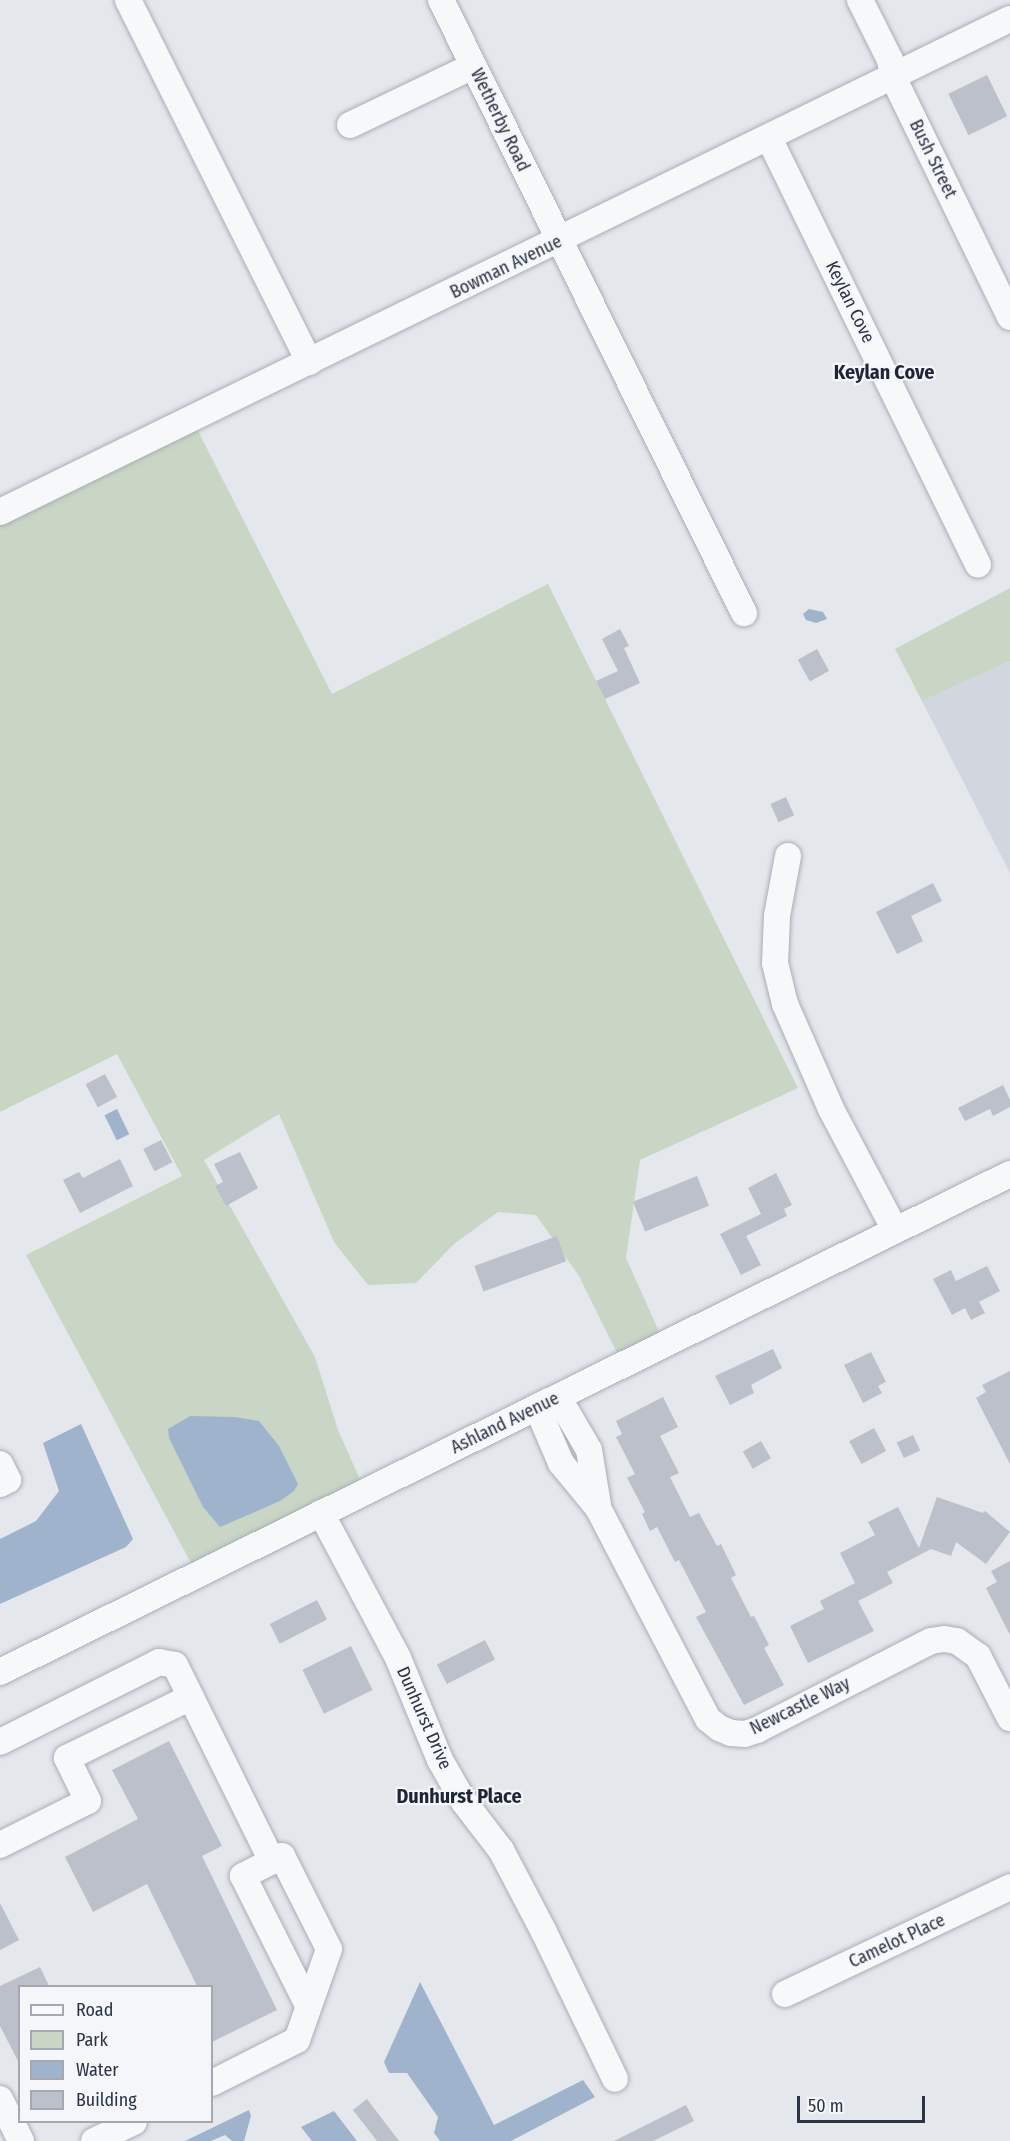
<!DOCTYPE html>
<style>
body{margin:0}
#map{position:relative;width:1010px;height:2141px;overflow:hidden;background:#e4e7ec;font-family:"Fira Sans Condensed",sans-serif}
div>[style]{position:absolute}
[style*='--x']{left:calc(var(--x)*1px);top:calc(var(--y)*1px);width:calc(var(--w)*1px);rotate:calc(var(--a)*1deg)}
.built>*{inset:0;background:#d2d6de}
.green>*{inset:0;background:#c9d6c5}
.water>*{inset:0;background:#9fb4cc;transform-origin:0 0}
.building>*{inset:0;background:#bbc0ca;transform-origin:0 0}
.roads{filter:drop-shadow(0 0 2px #a9aeb7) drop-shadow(0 0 2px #a9aeb7)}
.minor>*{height:26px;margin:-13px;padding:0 13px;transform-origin:13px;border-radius:13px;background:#f7f8fa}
span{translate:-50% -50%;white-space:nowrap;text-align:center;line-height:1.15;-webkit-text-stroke:4.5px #f4f6f9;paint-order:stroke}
.street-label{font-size:18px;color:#2b3445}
.neighbourhood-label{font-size:20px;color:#1d2536;font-weight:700}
.legend{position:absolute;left:18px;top:1985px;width:195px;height:138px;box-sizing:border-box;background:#f4f6f9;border:2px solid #a4a8b1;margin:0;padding:8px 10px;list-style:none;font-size:18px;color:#2b3445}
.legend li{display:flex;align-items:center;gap:12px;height:30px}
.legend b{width:30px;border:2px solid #a4a8b1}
.scale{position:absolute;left:797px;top:2096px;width:128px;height:27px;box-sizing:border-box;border:3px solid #2b3445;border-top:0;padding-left:8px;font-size:18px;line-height:21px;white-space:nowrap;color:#2b3445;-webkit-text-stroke:4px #f4f6f9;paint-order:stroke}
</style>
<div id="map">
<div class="built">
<div style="clip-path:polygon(1010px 661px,1010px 873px,922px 701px)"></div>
</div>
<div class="green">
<div style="clip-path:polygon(196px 427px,332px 694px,548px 584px,798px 1088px,640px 1160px,626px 1258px,661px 1336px,619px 1357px,579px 1276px,536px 1215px,498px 1212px,454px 1244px,416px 1283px,368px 1285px,334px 1242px,279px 1114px,204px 1160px,315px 1357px,338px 1430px,362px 1484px,191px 1563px,26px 1255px,182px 1176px,117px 1054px,0 1112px,0 522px)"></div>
<div style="clip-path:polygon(1010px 588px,1010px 661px,922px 701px,895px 649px)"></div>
</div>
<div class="water">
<div style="clip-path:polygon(809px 609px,823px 612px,827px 619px,816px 623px,806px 620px,803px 614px)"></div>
<div style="left:117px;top:1109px;width:28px;height:14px;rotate:64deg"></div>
<div style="clip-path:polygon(190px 1416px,235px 1417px,259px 1421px,279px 1446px,298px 1484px,294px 1491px,280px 1501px,220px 1527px,203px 1507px,169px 1438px,168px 1429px)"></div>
<div style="clip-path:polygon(81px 1424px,133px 1539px,126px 1547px,0 1604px,0 1539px,36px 1521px,59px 1491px,43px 1443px)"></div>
<div style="clip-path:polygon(420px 1982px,494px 2125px,583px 2080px,595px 2097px,511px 2141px,440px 2141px,434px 2133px,438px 2117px,407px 2073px,389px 2073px,384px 2062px)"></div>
<div style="clip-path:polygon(249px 2110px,251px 2116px,244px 2141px,232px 2141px,225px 2135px,211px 2141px,185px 2141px)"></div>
<div style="clip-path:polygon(334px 2111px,357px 2141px,312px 2141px,301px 2127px)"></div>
</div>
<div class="building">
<div style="left:987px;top:75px;width:46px;height:43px;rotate:64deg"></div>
<div style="clip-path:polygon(620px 629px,629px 646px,624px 648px,640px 683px,605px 699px,596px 681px,618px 671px,602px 639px)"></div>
<div style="left:817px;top:649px;width:25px;height:22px;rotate:61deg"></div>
<div style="left:786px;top:797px;width:20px;height:17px;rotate:66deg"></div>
<div style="clip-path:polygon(933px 883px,942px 901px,911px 916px,923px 941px,897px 954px,876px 912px)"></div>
<div style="left:105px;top:1074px;width:26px;height:22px;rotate:62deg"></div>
<div style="clip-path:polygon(1003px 1085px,1010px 1100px,1010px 1107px,993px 1116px,990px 1109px,965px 1121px,958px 1108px)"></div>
<div style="left:161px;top:1140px;width:25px;height:20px;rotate:63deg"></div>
<div style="clip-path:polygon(240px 1152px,258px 1188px,226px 1206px,215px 1186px,223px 1182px,214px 1164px)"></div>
<div style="clip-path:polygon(120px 1159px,133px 1186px,80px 1213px,63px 1180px,79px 1172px,83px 1178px)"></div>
<div style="clip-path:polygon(776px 1173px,792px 1205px,784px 1209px,787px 1216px,746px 1236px,761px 1265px,741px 1275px,720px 1234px,761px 1214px,748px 1188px)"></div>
<div style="left:697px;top:1176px;width:32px;height:69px;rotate:68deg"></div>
<div style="left:557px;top:1236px;width:27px;height:88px;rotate:70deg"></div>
<div style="clip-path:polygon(987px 1266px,1000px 1291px,979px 1302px,985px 1313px,971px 1320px,965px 1308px,952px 1315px,933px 1279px,951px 1270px,956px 1281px)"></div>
<div style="clip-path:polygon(773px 1349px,782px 1368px,751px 1385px,754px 1393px,730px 1405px,715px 1376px)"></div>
<div style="clip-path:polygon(871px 1352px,886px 1382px,878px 1386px,882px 1393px,863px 1403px,844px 1365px)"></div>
<div style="clip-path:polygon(1010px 1371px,1010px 1464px,976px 1398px,986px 1392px,982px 1385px)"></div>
<div style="clip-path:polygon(663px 1397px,678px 1427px,660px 1436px,679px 1473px,670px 1477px,690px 1517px,699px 1513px,717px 1546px,721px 1544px,736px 1575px,731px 1578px,751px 1617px,754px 1616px,769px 1645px,764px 1648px,784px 1685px,744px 1705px,696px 1617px,706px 1612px,679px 1560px,675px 1562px,657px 1527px,650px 1531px,642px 1514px,645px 1512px,627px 1478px,635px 1474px,616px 1437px,622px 1434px,616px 1421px)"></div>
<div style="left:874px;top:1428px;width:26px;height:28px;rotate:62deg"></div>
<div style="left:913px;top:1435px;width:17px;height:18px;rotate:65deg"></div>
<div style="left:761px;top:1441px;width:20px;height:21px;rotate:60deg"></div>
<div style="clip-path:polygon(937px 1497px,983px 1513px,985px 1511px,1010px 1532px,986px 1564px,956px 1542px,951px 1556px,931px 1549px,887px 1572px,893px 1583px,858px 1601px,874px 1631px,808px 1663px,790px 1626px,824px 1609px,820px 1601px,855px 1583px,840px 1553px,875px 1535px,868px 1522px,898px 1507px,919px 1548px)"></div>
<div style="clip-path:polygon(1010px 1561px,1010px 1635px,986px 1588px,997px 1582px,991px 1571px)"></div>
<div style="left:317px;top:1600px;width:22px;height:53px;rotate:63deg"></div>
<div style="left:485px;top:1640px;width:22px;height:54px;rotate:63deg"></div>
<div style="left:351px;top:1646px;width:49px;height:54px;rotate:64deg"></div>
<div style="clip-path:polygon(169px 1741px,222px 1846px,202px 1856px,277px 2010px,212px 2042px,212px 1986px,197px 1986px,147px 1884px,93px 1912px,65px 1857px,138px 1819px,112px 1770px)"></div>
<div style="clip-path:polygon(0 1903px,19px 1940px,0 1950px)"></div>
<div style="clip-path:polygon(40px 1967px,49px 1986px,20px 1986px,20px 2065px,0 2026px,0 1986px)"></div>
<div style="clip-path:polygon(367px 2099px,399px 2141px,377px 2141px,353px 2110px)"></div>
<div style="clip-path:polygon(686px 2105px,694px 2121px,653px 2141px,614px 2141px)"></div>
</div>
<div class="roads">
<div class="minor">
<div style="--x:128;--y:0;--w:405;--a:63.4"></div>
<div style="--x:441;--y:0;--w:684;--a:63.7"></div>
<div style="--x:860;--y:0;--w:67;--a:63.4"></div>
<div style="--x:890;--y:60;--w:17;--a:80"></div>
<div style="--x:893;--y:77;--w:267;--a:64"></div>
<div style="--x:350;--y:125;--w:136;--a:-25.6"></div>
<div style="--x:769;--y:138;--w:475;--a:63.9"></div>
<div style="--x:0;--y:512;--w:1124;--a:-26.02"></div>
<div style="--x:788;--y:856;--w:61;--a:100.4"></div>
<div style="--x:777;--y:916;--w:47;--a:92.4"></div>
<div style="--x:775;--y:963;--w:42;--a:76.3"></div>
<div style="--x:785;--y:1004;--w:115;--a:66.3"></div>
<div style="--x:831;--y:1109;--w:137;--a:62.1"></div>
<div style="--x:558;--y:1397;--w:61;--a:59.7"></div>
<div style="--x:589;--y:1450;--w:56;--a:80.7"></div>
<div style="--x:537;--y:1407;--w:61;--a:66.8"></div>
<div style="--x:561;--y:1463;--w:58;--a:50.6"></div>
<div style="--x:598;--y:1508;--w:238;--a:62.5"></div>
<div style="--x:708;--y:1719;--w:14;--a:39"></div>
<div style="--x:719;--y:1728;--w:13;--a:23"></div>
<div style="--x:731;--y:1733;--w:14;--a:4"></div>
<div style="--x:745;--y:1734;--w:13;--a:-18"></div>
<div style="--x:757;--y:1730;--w:195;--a:-27.1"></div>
<div style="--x:931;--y:1641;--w:13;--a:-9"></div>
<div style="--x:944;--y:1639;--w:13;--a:9"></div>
<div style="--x:957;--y:1641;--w:26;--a:36"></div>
<div style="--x:978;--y:1656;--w:70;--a:62.7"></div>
<div style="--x:0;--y:1464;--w:18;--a:63"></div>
<div style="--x:8;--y:1480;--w:9;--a:153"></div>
<div style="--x:321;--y:1513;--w:164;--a:62"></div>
<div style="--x:398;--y:1658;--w:110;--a:67.6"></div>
<div style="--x:440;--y:1760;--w:48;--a:60.3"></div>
<div style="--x:464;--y:1802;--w:61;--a:52.4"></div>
<div style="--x:501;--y:1850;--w:93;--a:62.3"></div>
<div style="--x:544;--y:1932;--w:163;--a:64.2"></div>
<div style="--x:0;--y:1672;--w:1126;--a:-26.25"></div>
<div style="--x:0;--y:1742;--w:178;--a:-26.7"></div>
<div style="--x:159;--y:1662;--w:16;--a:11"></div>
<div style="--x:175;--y:1665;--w:219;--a:63.7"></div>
<div style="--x:0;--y:1845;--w:98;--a:-26.6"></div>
<div style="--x:88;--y:1801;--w:48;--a:-116"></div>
<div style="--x:67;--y:1758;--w:138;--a:-26.2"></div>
<div style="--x:785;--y:1994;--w:249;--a:-25.4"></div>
<div style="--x:212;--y:2083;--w:95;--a:-26.8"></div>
<div style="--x:297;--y:2040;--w:96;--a:-70.6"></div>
<div style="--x:329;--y:1949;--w:104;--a:-116.8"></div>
<div style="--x:282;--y:1856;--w:44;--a:152.9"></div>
<div style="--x:243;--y:1876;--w:144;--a:63.3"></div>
<div style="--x:0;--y:2099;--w:47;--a:63.4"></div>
<div style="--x:94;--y:2141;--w:44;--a:-25.4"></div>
</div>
</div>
<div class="street-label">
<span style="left:500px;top:120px;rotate:64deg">Wetherby Road</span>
<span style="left:933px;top:159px;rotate:64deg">Bush Street</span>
<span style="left:506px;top:267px;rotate:-26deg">Bowman Avenue</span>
<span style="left:850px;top:302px;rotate:64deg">Keylan Cove</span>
<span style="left:505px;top:1423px;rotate:-26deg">Ashland Avenue</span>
<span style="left:800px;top:1706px;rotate:-26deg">Newcastle Way</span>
<span style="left:424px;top:1718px;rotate:66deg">Dunhurst Drive</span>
<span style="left:897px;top:1941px;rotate:-25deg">Camelot Place</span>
</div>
<div class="neighbourhood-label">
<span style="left:884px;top:372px">Keylan Cove</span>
<span style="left:459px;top:1796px">Dunhurst Place</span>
</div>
<ul class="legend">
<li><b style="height:8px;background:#f7f8fa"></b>Road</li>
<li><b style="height:16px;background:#c9d6c5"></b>Park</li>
<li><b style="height:16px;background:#9fb4cc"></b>Water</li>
<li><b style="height:16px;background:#bbc0ca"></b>Building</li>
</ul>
<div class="scale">50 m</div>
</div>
